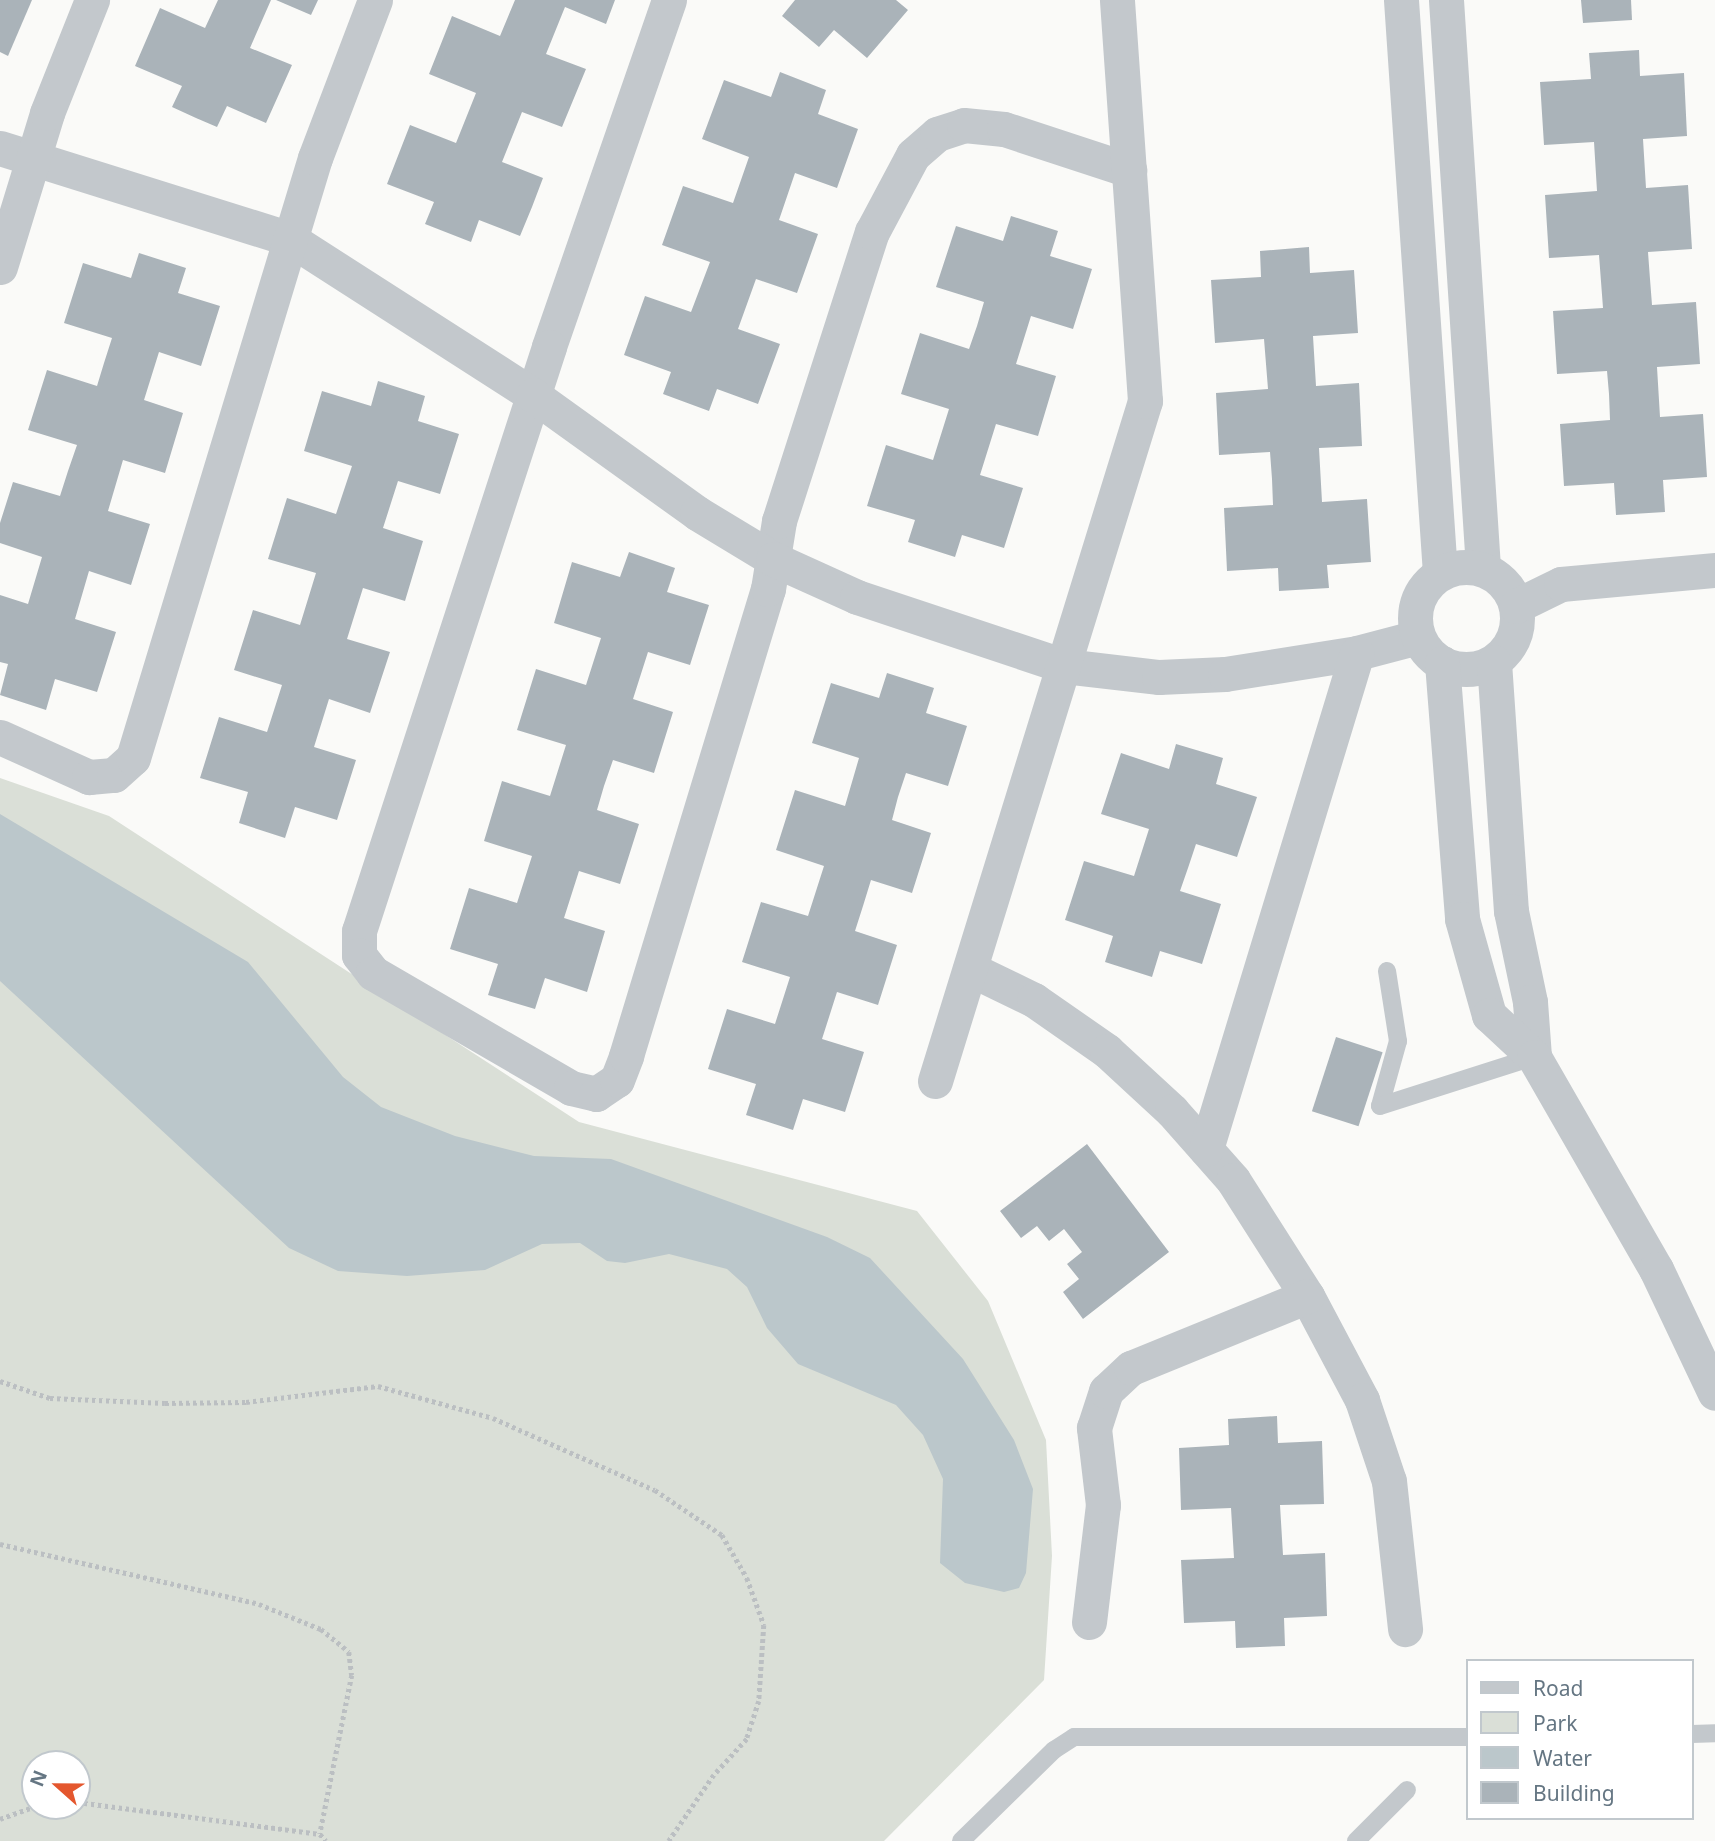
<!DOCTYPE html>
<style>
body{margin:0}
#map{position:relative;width:1715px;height:1841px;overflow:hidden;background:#fafaf8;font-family:"Noto Sans",sans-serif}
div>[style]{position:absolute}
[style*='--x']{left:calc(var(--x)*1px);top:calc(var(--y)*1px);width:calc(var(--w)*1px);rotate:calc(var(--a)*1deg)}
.green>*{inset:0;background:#dadfd7}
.water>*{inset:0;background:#bbc7cb}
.building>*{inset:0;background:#aab3b9;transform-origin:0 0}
.path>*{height:4.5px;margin-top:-2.25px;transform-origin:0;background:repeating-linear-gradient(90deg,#bbbfc2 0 3.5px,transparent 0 7px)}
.service>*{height:18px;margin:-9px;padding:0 9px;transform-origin:9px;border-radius:9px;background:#c3c8cc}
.minor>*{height:35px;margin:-17.5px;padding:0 17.5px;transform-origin:17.5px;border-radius:17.5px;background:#c3c8cc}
.minor>.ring{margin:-17.5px;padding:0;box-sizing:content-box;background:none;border:35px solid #c3c8cc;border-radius:50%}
span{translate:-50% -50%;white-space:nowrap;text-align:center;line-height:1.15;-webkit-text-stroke:7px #fff;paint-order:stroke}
.legend{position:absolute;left:1466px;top:1659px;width:228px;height:161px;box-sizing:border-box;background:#fff;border:2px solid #c1c8cd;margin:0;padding:9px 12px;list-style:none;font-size:21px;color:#657683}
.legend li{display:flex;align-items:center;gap:14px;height:35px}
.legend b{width:35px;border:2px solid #c1c8cd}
.north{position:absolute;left:21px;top:1750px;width:70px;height:70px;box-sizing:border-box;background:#fff;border:2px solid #c1c8cd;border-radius:50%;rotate:291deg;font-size:19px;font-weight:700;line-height:28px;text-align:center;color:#657683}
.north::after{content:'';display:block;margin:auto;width:24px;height:32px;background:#e4572e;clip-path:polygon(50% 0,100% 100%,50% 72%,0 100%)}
</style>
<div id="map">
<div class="green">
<div style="clip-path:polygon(evenodd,0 778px,109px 816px,579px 1122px,917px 1211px,988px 1301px,1046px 1440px,1052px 1556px,1044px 1680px,884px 1841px,0 1841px,0 778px,35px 1764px,77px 1764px,77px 1806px,35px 1806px,35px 1764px)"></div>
</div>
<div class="water">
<div style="clip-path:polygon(0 814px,248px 962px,343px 1077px,381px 1107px,455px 1136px,534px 1156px,611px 1159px,827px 1237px,870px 1258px,963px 1359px,1014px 1440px,1033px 1489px,1026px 1573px,1019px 1588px,1004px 1592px,965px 1583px,940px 1563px,943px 1479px,923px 1435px,896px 1405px,798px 1364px,767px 1328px,747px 1287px,727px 1269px,669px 1254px,625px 1263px,607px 1261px,580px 1243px,542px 1244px,485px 1270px,407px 1276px,338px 1271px,289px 1248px,0 981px)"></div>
</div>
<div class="building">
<div style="clip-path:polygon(0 0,32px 0,8px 56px,0 52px)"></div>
<div style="clip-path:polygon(218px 0,271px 0,250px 48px,292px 65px,266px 123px,227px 106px,217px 127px,196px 118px,172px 107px,182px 86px,135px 66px,160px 8px,205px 28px)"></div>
<div style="clip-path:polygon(276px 0,318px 0,311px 15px)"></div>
<div style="clip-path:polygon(515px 0,615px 0,606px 24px,565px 7px,546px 54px,586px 69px,562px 127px,522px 112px,502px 162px,543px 178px,532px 207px,520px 236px,479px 220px,471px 242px,425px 224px,434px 202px,387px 184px,410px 125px,456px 143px,476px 93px,429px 74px,452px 16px,500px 36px)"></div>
<div style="clip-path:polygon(795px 0,896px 0,908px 10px,867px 58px,834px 30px,819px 47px,782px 16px)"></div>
<div style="clip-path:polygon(1581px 0,1631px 0,1632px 20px,1583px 23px)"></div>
<div style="clip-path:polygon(1639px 50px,1640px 76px,1684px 73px,1687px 136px,1643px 139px,1646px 188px,1688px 185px,1692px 249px,1648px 252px,1650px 279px,1652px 305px,1696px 302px,1700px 364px,1657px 367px,1660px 417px,1703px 414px,1707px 477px,1663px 480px,1665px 512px,1616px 515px,1614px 483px,1564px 486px,1560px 424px,1610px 420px,1609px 394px,1607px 371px,1557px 374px,1553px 311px,1603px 308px,1599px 255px,1549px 258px,1545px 195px,1597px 191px,1594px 142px,1544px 145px,1540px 82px,1591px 79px,1589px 53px)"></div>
<div style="clip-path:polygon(780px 72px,826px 90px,818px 114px,858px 129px,837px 188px,795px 173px,779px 220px,818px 234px,797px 293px,756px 279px,738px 329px,780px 344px,758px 404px,717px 389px,709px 411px,663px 394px,671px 372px,624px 355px,645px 296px,691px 312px,710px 262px,662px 245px,683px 186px,733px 203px,749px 157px,702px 139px,724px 80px,771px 97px)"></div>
<div style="clip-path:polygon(1011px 216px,1058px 231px,1050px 256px,1092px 269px,1073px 329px,1031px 316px,1016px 364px,1056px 376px,1038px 436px,996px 424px,980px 475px,1023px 488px,1004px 548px,962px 535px,955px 557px,908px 542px,915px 520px,867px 506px,886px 445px,933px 460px,949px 409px,901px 394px,920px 333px,969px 349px,977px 326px,984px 302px,936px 287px,956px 226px,1003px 241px)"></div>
<div style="clip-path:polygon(1309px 247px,1310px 273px,1354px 270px,1358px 333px,1313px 336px,1316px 386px,1359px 383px,1362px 446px,1319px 448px,1322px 502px,1367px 499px,1371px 562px,1327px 565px,1329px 588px,1279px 591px,1278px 568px,1227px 571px,1224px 508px,1273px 505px,1272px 479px,1270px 452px,1219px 455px,1216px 393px,1268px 389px,1264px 339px,1215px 343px,1211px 280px,1261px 277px,1260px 251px)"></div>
<div style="clip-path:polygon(139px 253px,186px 268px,178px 293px,220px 306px,201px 366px,159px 352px,144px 400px,183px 413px,165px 473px,123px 460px,108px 511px,150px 524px,131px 585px,89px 571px,75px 619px,116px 632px,97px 692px,55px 679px,46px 710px,0 695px,8px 664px,0 662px,0 595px,28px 604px,42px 557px,0 543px,0 523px,13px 482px,60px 496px,68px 471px,77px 445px,28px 430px,47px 370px,97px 386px,104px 363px,112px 338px,64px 323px,83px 263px,131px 278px)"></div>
<div style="clip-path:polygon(378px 381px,425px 396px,418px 421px,459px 434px,440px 494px,398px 481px,383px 528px,423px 541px,405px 601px,363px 588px,347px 639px,390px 652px,370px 713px,329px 699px,314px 747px,356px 760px,337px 820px,295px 807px,285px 838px,239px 823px,248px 792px,200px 778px,219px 717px,267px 732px,275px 707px,282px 685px,234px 670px,253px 610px,300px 625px,316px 573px,268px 559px,287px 498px,336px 514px,352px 466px,304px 451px,322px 391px,371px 406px)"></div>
<div style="clip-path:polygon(629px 552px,675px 568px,667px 592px,709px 605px,690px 665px,648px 652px,640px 677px,633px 699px,673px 712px,654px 773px,613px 760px,604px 786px,597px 810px,639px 824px,620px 884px,579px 871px,564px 918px,605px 931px,587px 992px,545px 978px,535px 1009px,488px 995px,498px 964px,450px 949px,469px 888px,517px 903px,532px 856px,484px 841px,502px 781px,550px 796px,566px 745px,517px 730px,536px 669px,586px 685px,601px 638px,554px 623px,572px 562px,620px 577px)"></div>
<div style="clip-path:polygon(887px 673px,934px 688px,926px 713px,967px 726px,948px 786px,906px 773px,898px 797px,892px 820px,931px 833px,912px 893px,871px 880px,863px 906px,855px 931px,897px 945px,878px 1005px,837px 992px,830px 1014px,822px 1039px,864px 1052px,845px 1112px,803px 1099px,793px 1130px,746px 1115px,756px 1084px,708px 1069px,727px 1009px,775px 1024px,790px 977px,742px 962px,761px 902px,808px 916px,824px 866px,776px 850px,795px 790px,845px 806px,859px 758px,812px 743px,831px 683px,879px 698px)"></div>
<div style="clip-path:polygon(1176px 744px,1223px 758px,1216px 784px,1257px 797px,1237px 857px,1196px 844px,1188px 868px,1180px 891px,1221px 904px,1202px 964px,1160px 951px,1152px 977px,1105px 962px,1113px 936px,1065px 920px,1084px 861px,1134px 876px,1149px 829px,1101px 814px,1121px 753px,1169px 769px)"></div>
<div style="left:1336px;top:1037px;width:49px;height:78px;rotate:18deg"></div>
<div style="clip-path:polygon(1087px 1144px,1169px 1252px,1083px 1319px,1063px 1292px,1079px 1279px,1067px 1264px,1082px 1252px,1064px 1229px,1049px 1241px,1037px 1226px,1021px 1238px,1000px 1211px)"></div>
<div style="clip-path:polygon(1277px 1416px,1278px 1443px,1322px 1441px,1324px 1504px,1280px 1505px,1283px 1555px,1325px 1553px,1327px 1616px,1284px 1618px,1285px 1646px,1236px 1648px,1235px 1621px,1184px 1623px,1181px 1560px,1234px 1558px,1231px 1508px,1181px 1510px,1179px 1448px,1229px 1445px,1228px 1419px)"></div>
</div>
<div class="path">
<div style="--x:0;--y:1381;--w:53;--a:18.8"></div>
<div style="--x:50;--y:1398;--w:115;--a:2.5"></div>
<div style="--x:165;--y:1403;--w:81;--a:-0.7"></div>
<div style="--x:246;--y:1402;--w:133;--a:-6.9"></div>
<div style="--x:378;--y:1386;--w:119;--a:15.5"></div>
<div style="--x:493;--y:1418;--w:177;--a:24"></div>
<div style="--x:655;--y:1490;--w:81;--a:33.9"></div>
<div style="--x:722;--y:1535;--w:50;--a:59.8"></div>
<div style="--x:747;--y:1578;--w:50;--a:70.1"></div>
<div style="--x:764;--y:1625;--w:76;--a:93.8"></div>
<div style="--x:759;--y:1701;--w:40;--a:108"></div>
<div style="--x:747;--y:1739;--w:49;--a:132.5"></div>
<div style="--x:714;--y:1775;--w:80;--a:124.3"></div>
<div style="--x:0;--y:1544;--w:266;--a:13"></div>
<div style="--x:259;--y:1604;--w:67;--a:22"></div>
<div style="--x:321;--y:1629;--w:36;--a:39"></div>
<div style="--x:349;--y:1652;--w:23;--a:83"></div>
<div style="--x:352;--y:1675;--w:162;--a:101.4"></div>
<div style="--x:77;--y:1802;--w:245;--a:7.5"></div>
<div style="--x:320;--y:1834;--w:9;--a:49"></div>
<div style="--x:0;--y:1819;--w:37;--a:-20"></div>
</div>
<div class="service">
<div style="--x:1387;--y:971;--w:71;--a:81.1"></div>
<div style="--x:1398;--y:1041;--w:67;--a:105.5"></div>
<div style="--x:1380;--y:1106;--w:162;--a:-17.7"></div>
<div style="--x:1692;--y:1734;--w:23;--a:-2"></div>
<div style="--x:961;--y:1841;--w:130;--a:-44.4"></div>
<div style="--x:1054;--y:1750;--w:24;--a:-33"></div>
<div style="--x:1074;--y:1737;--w:394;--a:0"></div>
<div style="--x:1356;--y:1841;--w:72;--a:-45"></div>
</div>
<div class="minor">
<div style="--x:669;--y:0;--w:367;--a:109.1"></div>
<div style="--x:549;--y:347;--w:614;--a:108.02"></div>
<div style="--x:359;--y:931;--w:24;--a:90"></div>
<div style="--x:359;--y:955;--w:23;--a:52"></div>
<div style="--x:373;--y:973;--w:229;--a:30.1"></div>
<div style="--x:571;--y:1088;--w:26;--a:13"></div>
<div style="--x:596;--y:1094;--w:25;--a:-34"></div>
<div style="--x:617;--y:1080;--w:26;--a:-69"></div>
<div style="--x:626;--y:1056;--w:488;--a:-73.1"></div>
<div style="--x:768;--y:589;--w:69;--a:-80.8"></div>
<div style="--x:779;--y:521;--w:304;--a:-72.2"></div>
<div style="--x:872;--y:232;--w:87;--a:-62"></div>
<div style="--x:913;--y:155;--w:32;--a:-41"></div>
<div style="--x:937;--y:134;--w:28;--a:-18"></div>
<div style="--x:964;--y:125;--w:40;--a:5.7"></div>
<div style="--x:1004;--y:129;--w:132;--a:18.2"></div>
<div style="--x:1401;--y:0;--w:574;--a:86.11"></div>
<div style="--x:1446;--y:0;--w:569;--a:86.27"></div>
<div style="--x:0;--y:148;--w:304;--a:17.4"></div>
<div style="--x:290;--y:239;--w:289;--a:32.7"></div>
<div style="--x:533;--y:395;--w:202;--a:35.7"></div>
<div style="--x:697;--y:513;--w:89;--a:31.2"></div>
<div style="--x:773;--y:559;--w:92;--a:24.3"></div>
<div style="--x:857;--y:597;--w:218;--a:18.4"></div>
<div style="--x:1064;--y:666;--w:96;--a:6.6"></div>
<div style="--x:1159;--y:677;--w:66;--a:-2.6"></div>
<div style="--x:1225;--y:674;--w:134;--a:-9"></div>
<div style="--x:1357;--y:653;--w:63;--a:-14.7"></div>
<div style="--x:0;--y:267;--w:161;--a:-73"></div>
<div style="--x:47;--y:113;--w:122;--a:-68.3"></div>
<div class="ring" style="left:1415px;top:567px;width:67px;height:67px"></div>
<div style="--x:1516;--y:606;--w:50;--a:-26.1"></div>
<div style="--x:1561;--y:584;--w:155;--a:-5.2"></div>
<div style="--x:1494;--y:662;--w:250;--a:86.1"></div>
<div style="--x:1511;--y:911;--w:93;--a:78.2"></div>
<div style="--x:1530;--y:1002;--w:55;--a:85.8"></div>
<div style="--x:1442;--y:663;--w:257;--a:85.5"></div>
<div style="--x:1462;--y:919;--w:100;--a:74.3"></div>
<div style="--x:1489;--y:1015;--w:62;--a:43"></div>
<div style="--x:1534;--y:1057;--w:245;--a:60.1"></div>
<div style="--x:1656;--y:1269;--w:137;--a:64.6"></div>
<div style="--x:0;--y:737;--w:98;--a:24.2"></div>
<div style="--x:89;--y:777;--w:25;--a:-5"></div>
<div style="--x:114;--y:775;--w:25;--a:-42"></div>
<div style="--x:133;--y:758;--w:627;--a:-73.13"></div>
<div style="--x:315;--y:158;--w:169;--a:-69.2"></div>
<div style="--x:970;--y:969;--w:71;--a:25.8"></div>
<div style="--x:1034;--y:1000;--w:89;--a:34.9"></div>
<div style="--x:1107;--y:1051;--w:88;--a:42.7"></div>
<div style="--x:1172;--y:1111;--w:92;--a:48.5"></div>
<div style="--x:1233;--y:1180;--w:138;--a:57.5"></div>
<div style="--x:1307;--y:1296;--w:118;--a:62.1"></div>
<div style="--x:1362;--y:1400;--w:85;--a:71.6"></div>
<div style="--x:1389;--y:1481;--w:149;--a:83.8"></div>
<div style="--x:935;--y:1081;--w:712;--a:-72.84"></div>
<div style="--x:1145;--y:401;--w:402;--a:-94"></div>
<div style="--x:1206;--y:1149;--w:518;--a:-73.07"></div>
<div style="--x:1089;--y:1622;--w:118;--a:-83.2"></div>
<div style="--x:1103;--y:1505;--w:78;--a:-96.7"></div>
<div style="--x:1094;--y:1428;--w:39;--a:-72"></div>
<div style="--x:1106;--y:1391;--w:34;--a:-43"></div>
<div style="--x:1131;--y:1368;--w:190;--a:-22.2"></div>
</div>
<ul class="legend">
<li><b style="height:9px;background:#c3c8cc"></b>Road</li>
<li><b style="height:19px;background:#dadfd7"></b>Park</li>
<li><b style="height:19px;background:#bbc7cb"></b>Water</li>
<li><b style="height:19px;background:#aab3b9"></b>Building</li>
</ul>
<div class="north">N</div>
</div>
